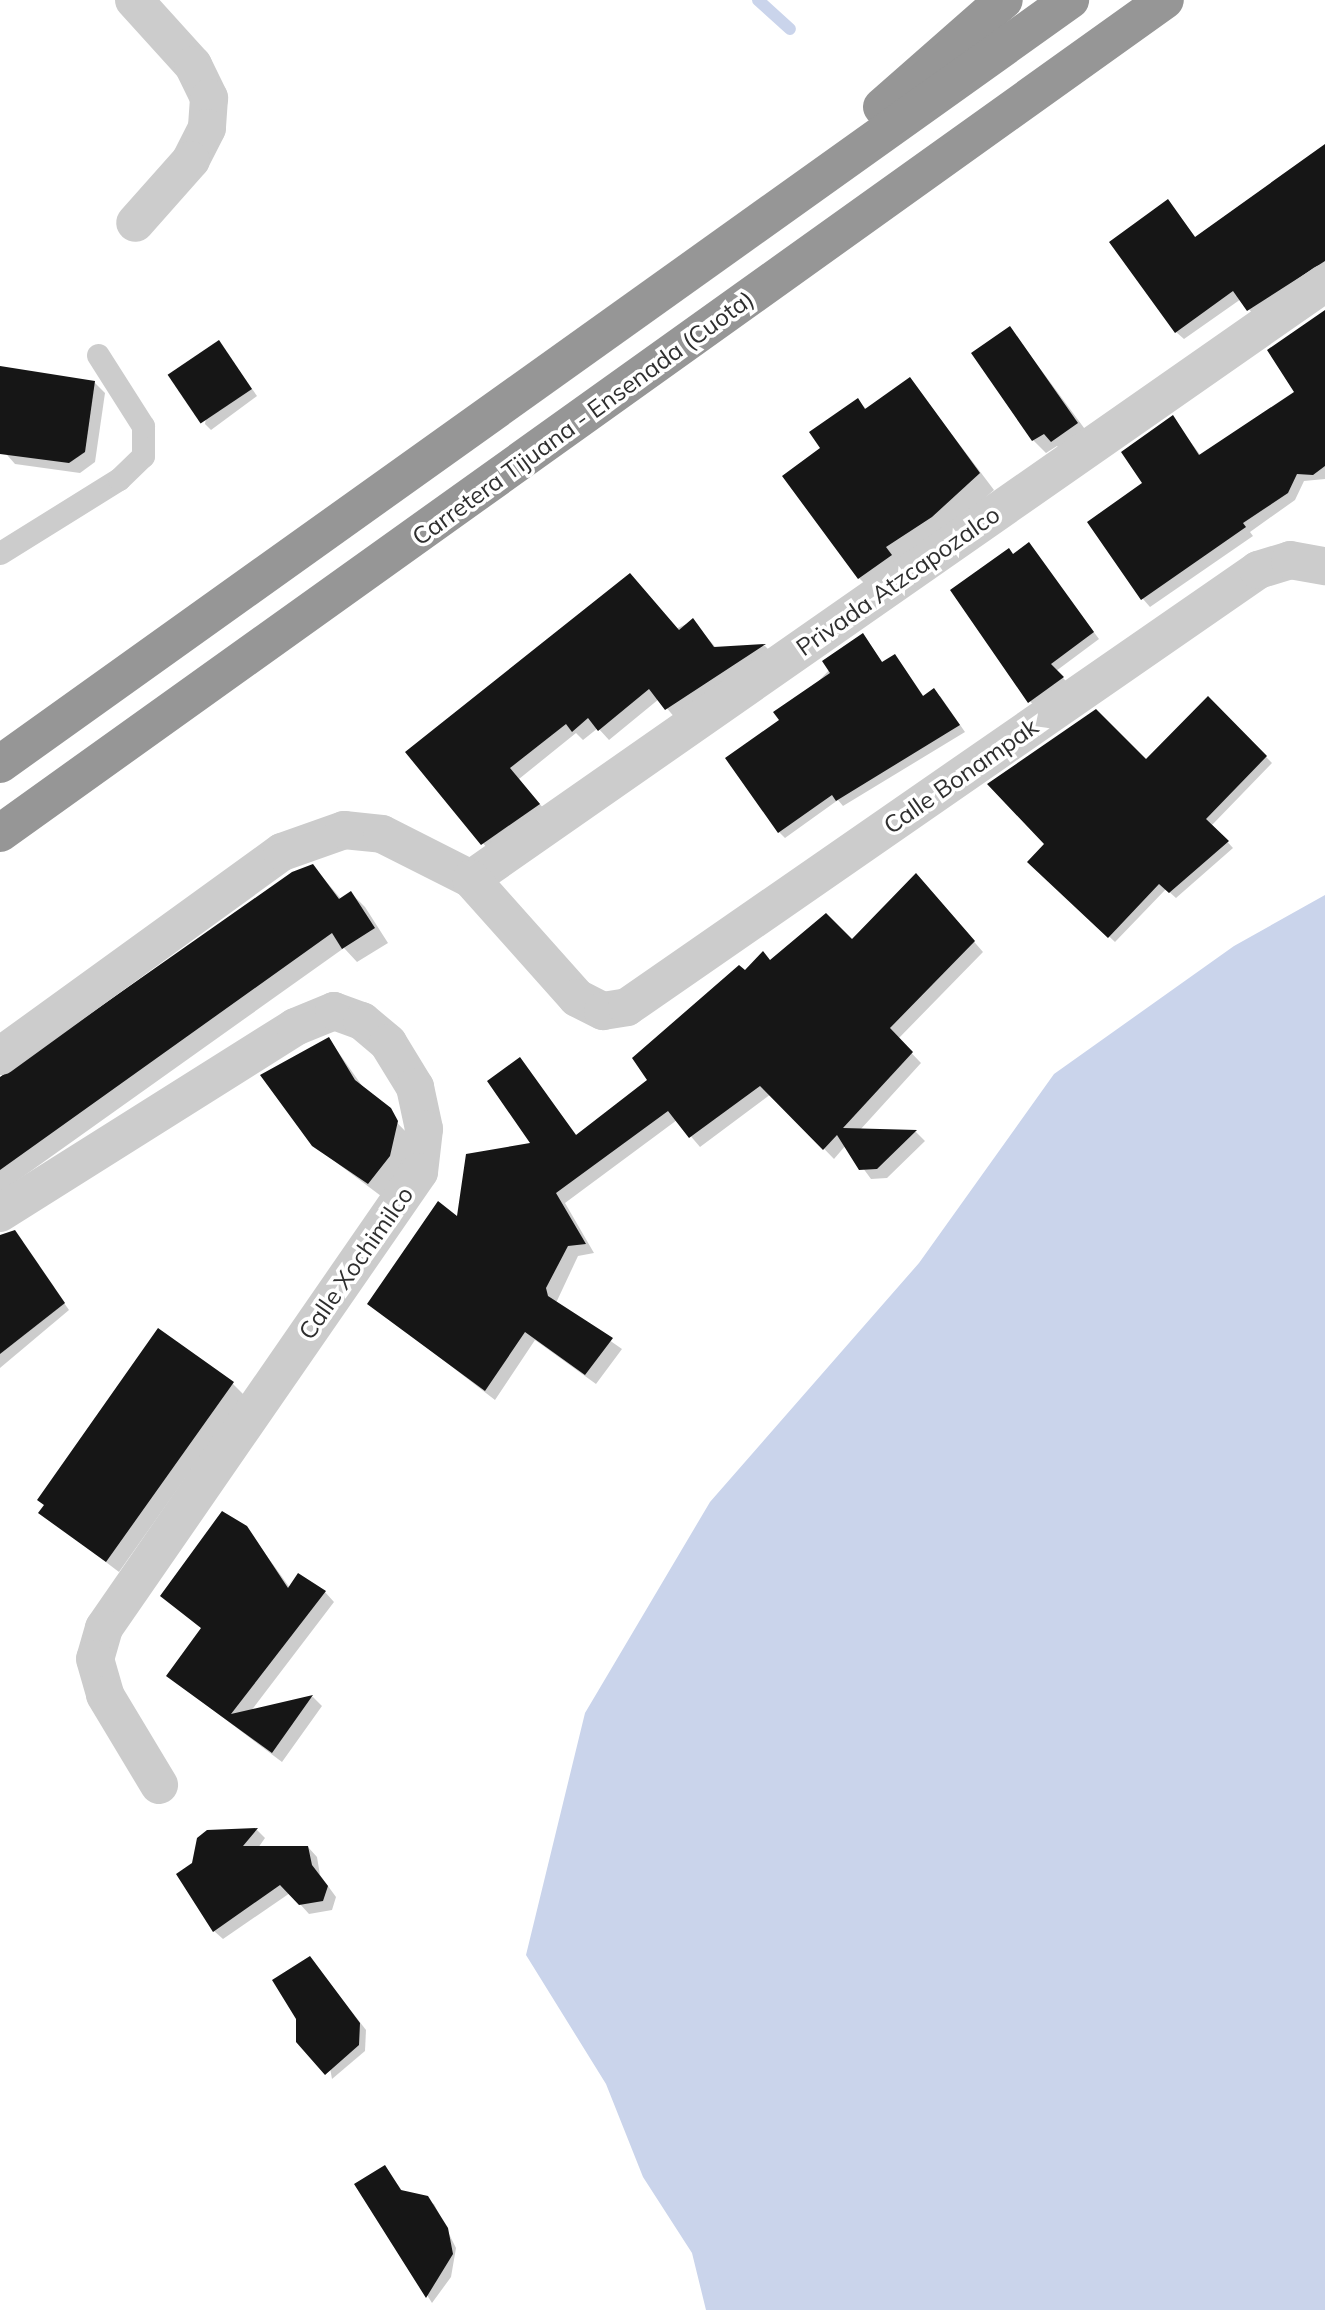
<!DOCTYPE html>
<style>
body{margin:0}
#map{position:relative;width:1325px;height:2310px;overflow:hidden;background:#fff;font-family:Mulish,sans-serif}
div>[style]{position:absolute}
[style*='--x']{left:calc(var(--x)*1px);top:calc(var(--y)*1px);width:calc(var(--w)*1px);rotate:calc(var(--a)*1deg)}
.water>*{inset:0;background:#cad4eb}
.shadow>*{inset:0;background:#0003}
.stream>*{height:12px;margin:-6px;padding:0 6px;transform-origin:6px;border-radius:6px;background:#cad4eb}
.building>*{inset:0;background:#161616;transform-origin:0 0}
.service>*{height:23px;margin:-11.5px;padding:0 11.5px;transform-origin:11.5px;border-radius:11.5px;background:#ccc}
.minor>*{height:38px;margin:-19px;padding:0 19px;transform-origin:19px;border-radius:19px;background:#ccc}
.motorway>*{height:38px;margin:-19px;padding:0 19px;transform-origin:19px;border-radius:19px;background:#969696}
span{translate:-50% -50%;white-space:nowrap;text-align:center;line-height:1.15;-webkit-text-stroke:7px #fff;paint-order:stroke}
.street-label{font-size:24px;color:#2f2f2f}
</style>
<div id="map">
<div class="water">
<div style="clip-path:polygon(1325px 895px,1325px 2310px,706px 2310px,692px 2253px,643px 2177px,606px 2084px,526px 1955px,585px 1713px,710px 1502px,919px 1263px,1054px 1074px,1234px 946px)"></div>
</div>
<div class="shadow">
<div style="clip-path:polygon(1325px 147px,1325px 272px,1256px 318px,1241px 299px,1184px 339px,1176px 332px,1168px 201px,1196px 238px)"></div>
<div style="clip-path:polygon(1325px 312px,1325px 479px,1304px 481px,1295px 500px,1250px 532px,1253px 536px,1150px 607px,1143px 599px,1145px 484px,1173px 418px,1201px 456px,1296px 392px)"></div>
<div style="clip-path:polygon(1010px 328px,1090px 436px,1065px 454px,1057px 446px,1046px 453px,1033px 440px)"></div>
<div style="clip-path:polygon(219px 342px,257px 396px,211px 430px,205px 424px)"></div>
<div style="clip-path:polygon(0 368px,94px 382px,105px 393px,95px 462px,80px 473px,15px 464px,0 447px)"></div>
<div style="clip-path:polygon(910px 379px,994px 490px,875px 594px,859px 578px,822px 448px,858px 400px,867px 410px)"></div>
<div style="clip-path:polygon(1029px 545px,1099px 639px,1056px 671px,1069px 684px,1035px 707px,1030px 701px,1014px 555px)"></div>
<div style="clip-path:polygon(693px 621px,717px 649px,765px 646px,774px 655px,676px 719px,659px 699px,609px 740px,598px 728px,583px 740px,576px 733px,519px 779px,549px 815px,492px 854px,407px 752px)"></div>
<div style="clip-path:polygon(863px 635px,883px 663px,894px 656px,900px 662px,924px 697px,940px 696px,965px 732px,843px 806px,838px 800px,785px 838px,779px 832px,781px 720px)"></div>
<div style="clip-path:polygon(1208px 698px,1272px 763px,1212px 825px,1233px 848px,1176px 898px,1166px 889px,1115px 942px,1030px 862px,1146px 762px)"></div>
<div style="clip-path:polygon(313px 866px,341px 899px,351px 893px,365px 907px,388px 943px,357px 962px,344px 948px,0 1193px,0 1079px)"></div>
<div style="clip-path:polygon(925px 885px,983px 952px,898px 1039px,921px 1063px,860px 1130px,916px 1132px,925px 1141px,887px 1178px,871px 1179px,846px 1145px,834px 1159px,771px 1094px,700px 1147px,677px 1120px,565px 1203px,594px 1253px,578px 1256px,556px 1303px,622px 1349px,596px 1384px,535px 1340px,495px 1400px,369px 1303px,533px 1145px,520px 1060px,577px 1136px,649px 1081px,745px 972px,852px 942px)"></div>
<div style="clip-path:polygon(329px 1039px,365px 1090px,410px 1136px,403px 1169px,381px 1196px,313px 1145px)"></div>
<div style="clip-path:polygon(18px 1237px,69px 1310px,0 1368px,0 1250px)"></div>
<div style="clip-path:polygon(232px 1383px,244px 1395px,119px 1572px,41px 1513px)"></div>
<div style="clip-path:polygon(246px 1527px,290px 1588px,325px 1592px,334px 1602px,251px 1711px,313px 1697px,322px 1706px,282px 1762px,168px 1676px,202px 1629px,162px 1596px)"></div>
<div style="clip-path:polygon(257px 1830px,265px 1838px,258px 1848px,308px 1847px,317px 1857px,320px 1875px,336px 1897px,332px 1910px,309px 1914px,290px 1893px,223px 1939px,214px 1931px,194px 1864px,208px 1831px)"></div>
<div style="clip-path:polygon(310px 1958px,366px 2030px,365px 2051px,332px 2079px)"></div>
<div style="clip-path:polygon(385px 2167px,403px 2192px,434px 2204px,456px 2248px,451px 2277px,432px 2303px,357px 2184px)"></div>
</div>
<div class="stream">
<div style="--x:758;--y:0;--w:43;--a:42.2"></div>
</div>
<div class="building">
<div style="clip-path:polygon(1325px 144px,1325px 261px,1247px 311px,1233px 291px,1175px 333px,1109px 242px,1168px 199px,1195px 237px)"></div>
<div style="clip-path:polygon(1325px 310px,1325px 466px,1313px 475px,1297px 474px,1288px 493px,1243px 523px,1246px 527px,1141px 600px,1087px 522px,1142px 483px,1121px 452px,1173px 415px,1199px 455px,1294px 392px,1267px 350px)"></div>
<div style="clip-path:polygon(1010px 326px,1078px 423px,1051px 442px,1044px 434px,1032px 441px,971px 353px)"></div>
<div style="left:219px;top:340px;width:59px;height:62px;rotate:56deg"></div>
<div style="clip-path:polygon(0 366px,95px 381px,85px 452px,69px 463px,0 454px)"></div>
<div style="clip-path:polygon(910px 377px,980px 473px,932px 517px,886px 547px,892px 555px,858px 579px,782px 476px,820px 448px,809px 432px,858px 398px,865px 409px)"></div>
<div style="clip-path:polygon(1029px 542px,1094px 632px,1051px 664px,1064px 677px,1028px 703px,950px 590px,1009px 548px,1013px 554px)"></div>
<div style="clip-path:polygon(630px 573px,679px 630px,693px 618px,714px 647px,766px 644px,665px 710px,649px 689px,598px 731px,588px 718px,572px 732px,566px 724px,510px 768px,540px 804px,481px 845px,405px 752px)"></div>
<div style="clip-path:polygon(863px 633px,882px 662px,895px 654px,923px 696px,934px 688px,960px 725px,836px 801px,832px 795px,778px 833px,725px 758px,779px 720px,773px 712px,830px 673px,822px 661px)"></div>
<div style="clip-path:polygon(1208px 696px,1267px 756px,1206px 819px,1229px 841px,1169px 893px,1159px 884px,1108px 938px,1027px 862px,1044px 844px,987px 784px,1096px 709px,1146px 759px)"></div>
<div style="clip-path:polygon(313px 864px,339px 899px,351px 891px,375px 928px,342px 949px,332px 933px,0 1170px,0 1077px,292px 872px)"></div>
<div style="clip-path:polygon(916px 873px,975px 941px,890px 1028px,913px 1052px,843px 1128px,917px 1130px,877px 1169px,859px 1170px,837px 1135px,823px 1150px,760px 1086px,689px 1138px,668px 1111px,556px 1193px,586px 1244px,568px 1246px,546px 1288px,548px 1296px,613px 1338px,585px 1375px,525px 1332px,485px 1391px,367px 1304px,438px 1201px,457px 1216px,466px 1154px,530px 1143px,487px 1081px,520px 1057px,576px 1135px,647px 1080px,632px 1058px,739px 965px,745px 970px,763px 951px,770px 960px,826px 913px,852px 939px)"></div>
<div style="clip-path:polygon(329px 1037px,355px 1080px,391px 1108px,398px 1121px,390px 1156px,368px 1184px,312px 1146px,260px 1075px)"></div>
<div style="clip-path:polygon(15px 1230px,65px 1303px,0 1354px,0 1235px)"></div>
<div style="clip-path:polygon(158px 1328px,234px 1382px,106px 1562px,38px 1513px,44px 1505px,37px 1500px)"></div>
<div style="clip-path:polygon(222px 1511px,247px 1526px,288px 1588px,298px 1573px,326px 1591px,231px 1714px,313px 1695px,272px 1753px,166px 1676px,201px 1628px,160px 1596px)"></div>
<div style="clip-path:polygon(258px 1828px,243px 1846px,308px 1846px,312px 1865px,328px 1886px,323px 1901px,299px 1905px,280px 1885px,213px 1932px,176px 1874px,192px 1863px,197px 1838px,207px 1830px)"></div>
<div style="clip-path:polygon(310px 1956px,360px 2023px,359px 2045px,325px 2075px,296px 2042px,296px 2019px,272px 1980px)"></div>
<div style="clip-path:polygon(385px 2165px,401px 2190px,428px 2196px,448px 2228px,453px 2254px,426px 2298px,354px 2184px)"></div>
</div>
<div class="service">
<div style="--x:0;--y:553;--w:140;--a:-31.9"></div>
<div style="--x:119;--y:479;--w:33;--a:-44"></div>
<div style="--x:143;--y:456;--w:30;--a:-90"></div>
<div style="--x:143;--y:426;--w:84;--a:-122.4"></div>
</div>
<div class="minor">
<div style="--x:134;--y:0;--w:88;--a:47.8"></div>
<div style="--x:193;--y:65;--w:37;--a:64"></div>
<div style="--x:209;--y:98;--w:30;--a:94"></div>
<div style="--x:207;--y:128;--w:36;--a:117"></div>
<div style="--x:191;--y:160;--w:84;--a:131.6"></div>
<div style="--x:471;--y:879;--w:1041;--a:-34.91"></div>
<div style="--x:0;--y:1056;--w:348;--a:-35.9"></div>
<div style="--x:282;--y:852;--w:66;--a:-19.5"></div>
<div style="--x:344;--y:830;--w:38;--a:6"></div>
<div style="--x:382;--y:834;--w:100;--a:26.8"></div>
<div style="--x:471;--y:879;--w:159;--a:48.3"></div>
<div style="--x:577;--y:998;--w:29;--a:27"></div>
<div style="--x:603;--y:1011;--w:24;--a:-9"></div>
<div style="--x:627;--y:1007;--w:768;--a:-34.7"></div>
<div style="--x:1258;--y:570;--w:34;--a:-17"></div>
<div style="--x:1290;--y:560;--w:36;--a:10"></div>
<div style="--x:0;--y:1213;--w:349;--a:-32.2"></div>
<div style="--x:295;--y:1027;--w:42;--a:-22.3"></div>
<div style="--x:334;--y:1011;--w:30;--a:20"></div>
<div style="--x:362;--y:1021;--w:34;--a:40"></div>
<div style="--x:388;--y:1043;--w:52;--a:58.5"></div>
<div style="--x:415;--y:1087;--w:43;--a:77.9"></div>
<div style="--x:424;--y:1129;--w:43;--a:96.6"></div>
<div style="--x:419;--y:1172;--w:554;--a:124.64"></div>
<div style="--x:104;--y:1628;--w:32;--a:106"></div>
<div style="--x:95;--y:1659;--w:37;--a:74"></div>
<div style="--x:105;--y:1695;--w:105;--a:59"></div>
</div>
<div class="motorway">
<div style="--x:882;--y:107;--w:162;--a:-41.3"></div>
<div style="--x:0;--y:764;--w:1315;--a:-35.53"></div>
<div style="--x:0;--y:833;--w:1432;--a:-35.57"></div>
</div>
<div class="street-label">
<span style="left:583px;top:418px;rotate:-36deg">Carretera Tijuana - Ensenada (Cuota)</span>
<span style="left:898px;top:581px;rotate:-35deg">Privada Atzcapozalco</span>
<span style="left:961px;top:776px;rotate:-35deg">Calle Bonampak</span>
<span style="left:356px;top:1263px;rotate:-55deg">Calle Xochimilco</span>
</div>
</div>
